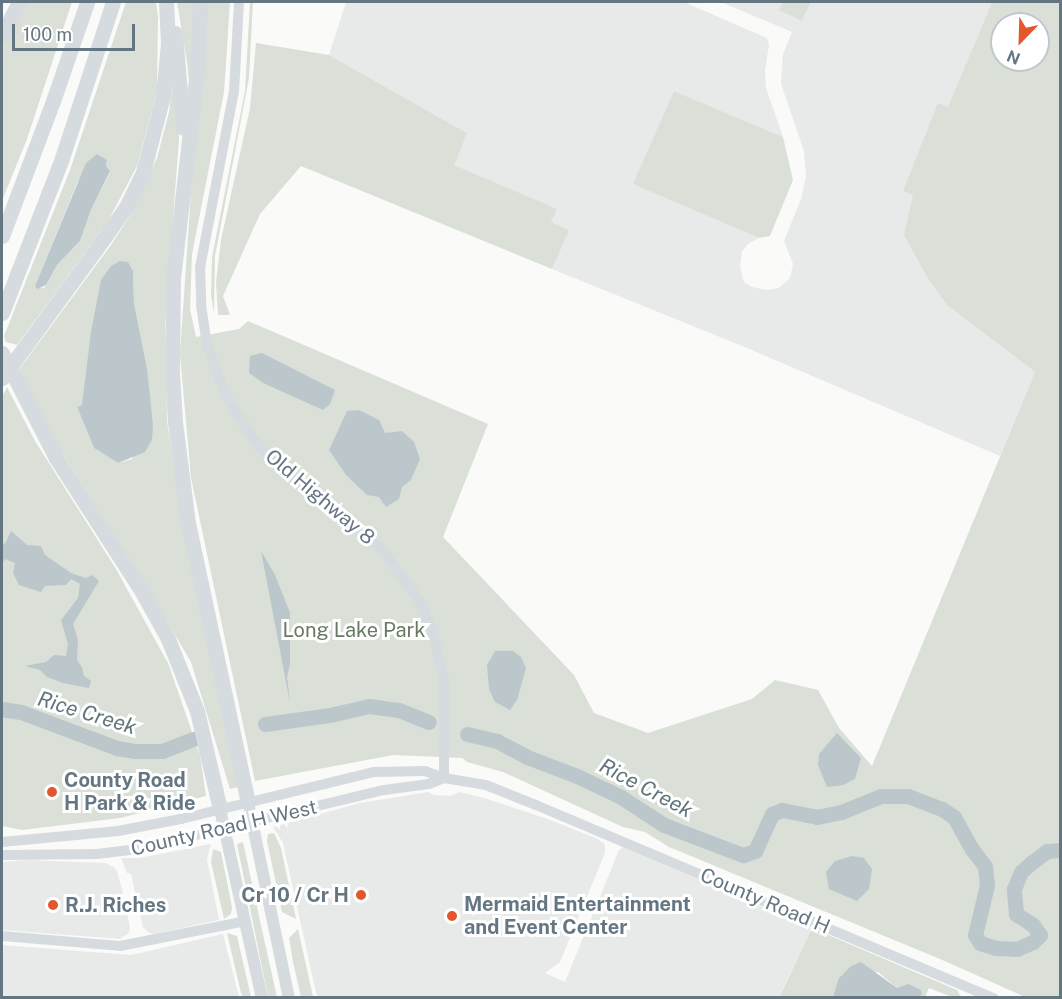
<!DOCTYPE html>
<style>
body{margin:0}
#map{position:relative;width:1062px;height:999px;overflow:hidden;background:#fafaf8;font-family:"Public Sans",sans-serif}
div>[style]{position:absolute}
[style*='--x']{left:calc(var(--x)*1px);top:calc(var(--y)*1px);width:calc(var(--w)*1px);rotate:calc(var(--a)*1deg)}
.built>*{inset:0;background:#e8e9e9}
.green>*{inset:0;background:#dadfd7}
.water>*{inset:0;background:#bbc7cb}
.river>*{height:15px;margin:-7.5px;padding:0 7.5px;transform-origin:7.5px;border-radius:7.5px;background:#bbc7cb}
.secondary>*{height:10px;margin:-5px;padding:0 5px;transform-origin:5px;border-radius:5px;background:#d6dbdf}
.primary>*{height:12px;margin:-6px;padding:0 6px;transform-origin:6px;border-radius:6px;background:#d6dbdf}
.highway>*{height:15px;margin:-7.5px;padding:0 7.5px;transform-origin:7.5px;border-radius:7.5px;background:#d6dbdf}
.dots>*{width:16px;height:16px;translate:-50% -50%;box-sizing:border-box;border:3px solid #fff;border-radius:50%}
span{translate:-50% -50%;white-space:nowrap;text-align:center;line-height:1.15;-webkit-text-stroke:6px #fff;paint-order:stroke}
.street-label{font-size:20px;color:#657683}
.park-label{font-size:20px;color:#687a64}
.poi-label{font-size:20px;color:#657683;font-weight:700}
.left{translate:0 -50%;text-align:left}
.right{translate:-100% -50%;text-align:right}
.water-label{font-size:21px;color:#60757c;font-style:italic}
.frame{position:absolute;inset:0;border:3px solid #657683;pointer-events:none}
.north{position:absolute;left:990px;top:12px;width:60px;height:60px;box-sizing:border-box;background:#fff;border:2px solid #c1c8cd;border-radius:50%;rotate:203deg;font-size:16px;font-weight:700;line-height:24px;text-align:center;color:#657683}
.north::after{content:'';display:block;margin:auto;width:21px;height:27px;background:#e4572e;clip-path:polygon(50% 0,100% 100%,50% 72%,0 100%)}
.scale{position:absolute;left:12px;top:24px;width:123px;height:27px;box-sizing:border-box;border:3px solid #657683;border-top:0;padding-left:8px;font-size:18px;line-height:21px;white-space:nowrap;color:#657683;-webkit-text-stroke:4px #fff;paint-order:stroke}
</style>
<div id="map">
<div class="built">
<div style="clip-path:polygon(346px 2px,684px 2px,767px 38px,769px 45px,765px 71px,766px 88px,783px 137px,674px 91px,634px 184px,759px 238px,748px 244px,742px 251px,740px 267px,744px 282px,752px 287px,767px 290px,779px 288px,790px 278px,793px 264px,784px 241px,801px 199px,806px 177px,804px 151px,781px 84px,783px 54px,792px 32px,721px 2px,783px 2px,780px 10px,802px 21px,811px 2px,992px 2px,948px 108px,938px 104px,913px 195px,948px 306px,1035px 372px,1000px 456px,747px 348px,552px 269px,568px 230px,551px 222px,556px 209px,453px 165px,467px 133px,329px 55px)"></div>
<div style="clip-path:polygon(428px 792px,434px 795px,450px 796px,460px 792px,487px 799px,548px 819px,598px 839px,605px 845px,605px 853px,560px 962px,545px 973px,565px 982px,619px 850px,623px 847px,812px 928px,779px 997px,317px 997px,283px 843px,273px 827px,360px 803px)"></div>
<div style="clip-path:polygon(211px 844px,207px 859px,219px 920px,154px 934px,148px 932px,143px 927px,131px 874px,127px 873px,121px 858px,139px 858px)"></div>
<div style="clip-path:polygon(26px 860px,105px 863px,113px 867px,117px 871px,122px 889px,130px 927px,129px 933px,120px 939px,2px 930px,2px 862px)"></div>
<div style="clip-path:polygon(223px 934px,239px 997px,2px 997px,2px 945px,131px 955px)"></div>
</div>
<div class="green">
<div style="clip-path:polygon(24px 2px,72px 2px,27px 139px,2px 201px,2px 44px)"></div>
<div style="clip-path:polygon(evenodd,126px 2px,156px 2px,158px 16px,157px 91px,137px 166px,108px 221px,17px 345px,6px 342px,4px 336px,70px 170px,126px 2px,107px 160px,106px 166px,110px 172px,91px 210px,80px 241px,57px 265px,44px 288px,35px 286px,78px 181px,107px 160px)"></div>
<div style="clip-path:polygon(177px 2px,195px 2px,190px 92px,187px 62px)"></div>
<div style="clip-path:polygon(evenodd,204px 2px,230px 2px,224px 92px,192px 254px,190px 309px,196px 337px,239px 329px,248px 321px,488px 424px,443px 537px,574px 675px,594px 713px,648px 733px,752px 699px,775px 680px,818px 690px,839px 728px,872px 766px,1035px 372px,948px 306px,929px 280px,904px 235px,913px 195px,903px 191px,938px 103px,948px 107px,992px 2px,1060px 2px,1060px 997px,1025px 997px,940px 959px,669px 847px,645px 832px,623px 827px,503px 772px,467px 762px,462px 758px,393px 755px,255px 781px,191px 478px,180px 354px,204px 2px,1002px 24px,1038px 24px,1038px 60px,1002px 60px,1002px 24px)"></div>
<div style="clip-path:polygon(250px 2px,253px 2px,249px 78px,215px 256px,214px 313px,211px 295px,212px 257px,245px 91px)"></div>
<div style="clip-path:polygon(783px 2px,811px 2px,802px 21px,779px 10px)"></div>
<div style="clip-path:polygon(256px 43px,329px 55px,467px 133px,454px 165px,557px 209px,551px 222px,569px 230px,552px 269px,301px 166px,260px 214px,223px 296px,230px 315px,218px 315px,216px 282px,221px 240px,250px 108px)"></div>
<div style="clip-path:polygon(evenodd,173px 79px,178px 80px,179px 139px,165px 324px,167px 421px,182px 517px,238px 787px,230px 789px,191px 662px,136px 569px,60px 450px,18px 371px,111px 245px,133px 211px,157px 158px,169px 112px,173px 79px,133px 271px,134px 303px,147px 368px,132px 459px,118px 463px,94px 448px,77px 407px,82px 405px,133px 271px)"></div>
<div style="clip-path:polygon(674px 91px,783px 137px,793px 180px,770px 236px,759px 238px,633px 184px)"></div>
<div style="clip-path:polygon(7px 387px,35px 441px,116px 569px,168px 663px,200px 755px,206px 796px,120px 818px,22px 830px,2px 826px,2px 397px)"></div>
<div style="clip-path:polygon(274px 833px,281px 848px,296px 919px,282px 912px,267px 841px,268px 834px)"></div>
<div style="clip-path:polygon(243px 842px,260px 921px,277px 997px,268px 997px,237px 844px)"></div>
<div style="clip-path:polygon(213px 849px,221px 852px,232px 907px,231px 914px,224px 919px,211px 862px)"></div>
<div style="clip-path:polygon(812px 928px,957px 990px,961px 997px,952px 997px,929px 988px,925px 997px,918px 997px,922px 994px,897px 988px,878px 972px,842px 974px,833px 997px,779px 998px)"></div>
<div style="clip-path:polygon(298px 929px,310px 983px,313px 997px,301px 997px,293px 962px,289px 938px)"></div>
<div style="clip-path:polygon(227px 933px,237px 936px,251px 997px,243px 997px,241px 993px)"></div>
</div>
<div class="water">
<div style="clip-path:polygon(97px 154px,107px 160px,106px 166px,110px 171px,91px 210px,80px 241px,57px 265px,46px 285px,37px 289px,35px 286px,86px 163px)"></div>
<div style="clip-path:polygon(120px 261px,128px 262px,133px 271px,134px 303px,147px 368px,153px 426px,152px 440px,145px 452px,118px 463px,94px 448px,77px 407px,82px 405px,91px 332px,101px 280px,111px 266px)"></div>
<div style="clip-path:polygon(262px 353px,335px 390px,330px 404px,323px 410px,263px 383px,249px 373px,250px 356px)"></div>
<div style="clip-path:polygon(359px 410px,379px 420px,385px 433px,402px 431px,414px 442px,420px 459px,411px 480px,402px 487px,399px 499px,386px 507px,379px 497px,367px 495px,346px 475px,329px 450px,347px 411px)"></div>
<div style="clip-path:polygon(11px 531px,27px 545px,41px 546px,45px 555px,71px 573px,86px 578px,92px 575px,99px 581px,73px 624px,78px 640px,77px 660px,82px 667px,84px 676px,91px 681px,89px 688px,63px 683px,47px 677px,40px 670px,25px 666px,46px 662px,54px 655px,66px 656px,68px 644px,61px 620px,78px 598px,80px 584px,71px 579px,66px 585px,45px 586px,41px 592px,19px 585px,13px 573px,15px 563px,5px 559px,2px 564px,2px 543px,5px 544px)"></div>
<div style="clip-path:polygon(261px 551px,275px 575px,290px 613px,290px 664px,287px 677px,290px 703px)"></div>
<div style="clip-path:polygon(495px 651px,513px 651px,521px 657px,526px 668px,517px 700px,510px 710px,495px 702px,489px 689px,487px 665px)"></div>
<div style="clip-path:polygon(837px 733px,861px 758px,855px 779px,843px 785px,827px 787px,818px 765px,819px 754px)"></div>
<div style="clip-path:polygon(852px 856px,864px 858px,872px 869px,869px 889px,857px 901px,829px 889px,826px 872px,835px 861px)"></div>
<div style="clip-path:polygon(861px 962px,897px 988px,908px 984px,921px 990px,922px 994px,918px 998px,833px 997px,839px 978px,851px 966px)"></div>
</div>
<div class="river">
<div style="--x:2;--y:709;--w:19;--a:9"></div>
<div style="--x:21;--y:712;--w:103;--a:20.6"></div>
<div style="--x:117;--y:748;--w:17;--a:10"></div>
<div style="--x:134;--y:751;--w:28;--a:0"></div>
<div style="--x:162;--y:751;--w:34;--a:-21"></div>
<div style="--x:265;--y:724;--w:66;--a:-7.9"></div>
<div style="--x:330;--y:715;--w:40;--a:-13"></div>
<div style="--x:369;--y:706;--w:30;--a:8"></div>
<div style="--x:399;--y:710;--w:32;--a:22"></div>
<div style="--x:467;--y:734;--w:31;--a:13"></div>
<div style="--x:497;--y:741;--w:34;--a:28"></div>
<div style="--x:527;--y:757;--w:53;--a:20.8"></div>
<div style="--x:577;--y:776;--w:49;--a:25.5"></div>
<div style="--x:621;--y:797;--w:51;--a:33.1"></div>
<div style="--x:664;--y:825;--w:85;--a:20.8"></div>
<div style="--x:743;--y:855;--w:13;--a:-18"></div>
<div style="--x:755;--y:851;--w:41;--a:-65.3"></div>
<div style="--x:772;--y:814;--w:11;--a:-22"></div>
<div style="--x:782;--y:810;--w:36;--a:11"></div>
<div style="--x:817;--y:817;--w:25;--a:-12"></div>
<div style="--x:841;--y:812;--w:43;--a:-21.8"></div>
<div style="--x:881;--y:796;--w:27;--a:0"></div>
<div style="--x:908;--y:796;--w:36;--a:21"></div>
<div style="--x:942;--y:809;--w:14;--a:34"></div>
<div style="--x:954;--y:817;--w:37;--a:61"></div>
<div style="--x:972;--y:849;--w:21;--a:53"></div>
<div style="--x:985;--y:866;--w:19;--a:84"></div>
<div style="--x:987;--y:885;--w:51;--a:103.5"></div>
<div style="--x:975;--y:935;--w:9;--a:58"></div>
<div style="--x:980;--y:943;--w:17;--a:17"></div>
<div style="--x:996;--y:948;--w:21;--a:3"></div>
<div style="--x:1017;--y:949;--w:17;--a:-24"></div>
<div style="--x:1033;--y:942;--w:10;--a:-45"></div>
<div style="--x:1040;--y:935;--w:12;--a:-125"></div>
<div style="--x:1033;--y:925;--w:20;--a:-147"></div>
<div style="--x:1016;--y:914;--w:25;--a:-95"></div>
<div style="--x:1014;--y:889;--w:18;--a:-68"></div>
<div style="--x:1021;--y:872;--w:13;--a:-42"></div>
<div style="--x:1031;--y:863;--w:20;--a:-37"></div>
<div style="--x:1047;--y:851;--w:13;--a:-4"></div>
</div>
<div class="secondary">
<div style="--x:239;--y:2;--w:89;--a:93.2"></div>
<div style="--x:234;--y:91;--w:179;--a:100.9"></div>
<div style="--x:200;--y:267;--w:38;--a:88"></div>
<div style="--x:201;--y:305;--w:40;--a:81.5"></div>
<div style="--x:207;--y:345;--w:52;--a:69.8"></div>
<div style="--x:225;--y:394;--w:58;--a:57.7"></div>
<div style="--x:256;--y:443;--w:39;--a:46"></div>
<div style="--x:283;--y:471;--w:123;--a:38.1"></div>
<div style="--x:380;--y:547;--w:69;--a:53.8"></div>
<div style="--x:421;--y:603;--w:28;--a:67"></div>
<div style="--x:432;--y:629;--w:51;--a:76.5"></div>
<div style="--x:444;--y:679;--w:99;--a:90"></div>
<div style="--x:2;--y:842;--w:117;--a:-5.4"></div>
<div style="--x:118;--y:831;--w:64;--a:-10.8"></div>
<div style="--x:181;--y:819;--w:199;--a:-13.7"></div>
<div style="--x:374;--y:772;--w:51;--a:-1.1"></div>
<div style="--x:425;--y:771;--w:20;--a:20"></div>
<div style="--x:444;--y:778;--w:43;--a:9.5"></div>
<div style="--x:486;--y:785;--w:54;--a:21.8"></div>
<div style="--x:536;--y:805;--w:497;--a:22.9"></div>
<div style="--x:2;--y:855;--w:95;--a:-0.6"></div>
<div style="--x:97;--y:854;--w:41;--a:-7"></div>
<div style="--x:138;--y:849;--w:253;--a:-13.5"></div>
<div style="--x:384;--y:790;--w:45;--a:-7.6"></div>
<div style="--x:429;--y:784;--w:16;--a:-22"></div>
<div style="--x:2;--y:936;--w:118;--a:4.8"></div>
<div style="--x:120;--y:946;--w:128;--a:-11.2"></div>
</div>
<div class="primary">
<div style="--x:248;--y:802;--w:200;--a:78.2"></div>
<div style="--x:220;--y:809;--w:194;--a:77.5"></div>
</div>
<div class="highway">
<div style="--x:200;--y:2;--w:69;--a:92.5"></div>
<div style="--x:197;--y:71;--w:208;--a:96.6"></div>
<div style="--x:173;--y:278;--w:95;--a:90.6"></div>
<div style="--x:172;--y:373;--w:49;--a:86.5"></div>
<div style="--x:175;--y:422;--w:102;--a:82.7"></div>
<div style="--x:188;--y:523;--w:285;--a:77.9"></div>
<div style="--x:175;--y:33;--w:95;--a:85.2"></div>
<div style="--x:2;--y:35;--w:37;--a:-63"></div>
<div style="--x:2;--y:236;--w:144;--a:-69.3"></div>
<div style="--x:53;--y:101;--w:105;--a:-71"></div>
<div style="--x:2;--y:313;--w:166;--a:-68.8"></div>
<div style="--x:62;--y:158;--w:164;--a:-71.9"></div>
<div style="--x:2;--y:353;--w:118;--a:62.8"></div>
<div style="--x:56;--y:458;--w:159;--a:57.3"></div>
<div style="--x:142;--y:592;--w:54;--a:61"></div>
<div style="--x:168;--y:639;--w:78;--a:68.1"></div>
<div style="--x:197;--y:711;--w:101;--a:76.8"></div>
<div style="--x:2;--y:378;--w:182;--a:-53.9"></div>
<div style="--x:109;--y:231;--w:32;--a:-55"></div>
<div style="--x:127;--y:205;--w:37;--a:-64"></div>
<div style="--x:143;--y:172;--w:79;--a:-75.3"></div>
<div style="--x:163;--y:96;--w:53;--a:-84.6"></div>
<div style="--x:168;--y:43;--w:41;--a:-92.8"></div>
</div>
<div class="dots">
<div style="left:52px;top:792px;background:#e4572e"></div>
<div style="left:361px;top:895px;background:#e4572e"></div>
<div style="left:53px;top:905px;background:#e4572e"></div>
<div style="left:452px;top:916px;background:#e4572e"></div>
</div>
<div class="street-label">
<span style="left:320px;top:497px;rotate:40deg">Old Highway 8</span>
<span style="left:224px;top:828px;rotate:-13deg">County Road H West</span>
<span style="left:765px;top:901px;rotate:23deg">County Road H</span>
</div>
<div class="park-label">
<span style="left:354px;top:630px">Long Lake Park</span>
</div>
<div class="poi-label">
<span class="left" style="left:64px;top:792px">County Road<br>H Park &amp; Ride</span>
<span class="right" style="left:349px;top:895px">Cr 10 / Cr H</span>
<span class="left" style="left:464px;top:916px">Mermaid Entertainment<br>and Event Center</span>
<span class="left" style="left:65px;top:905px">R.J. Riches</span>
</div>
<div class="water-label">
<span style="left:87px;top:713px;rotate:17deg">Rice Creek</span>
<span style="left:646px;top:788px;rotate:28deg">Rice Creek</span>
</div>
<div class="frame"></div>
<div class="north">N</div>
<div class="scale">100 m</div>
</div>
